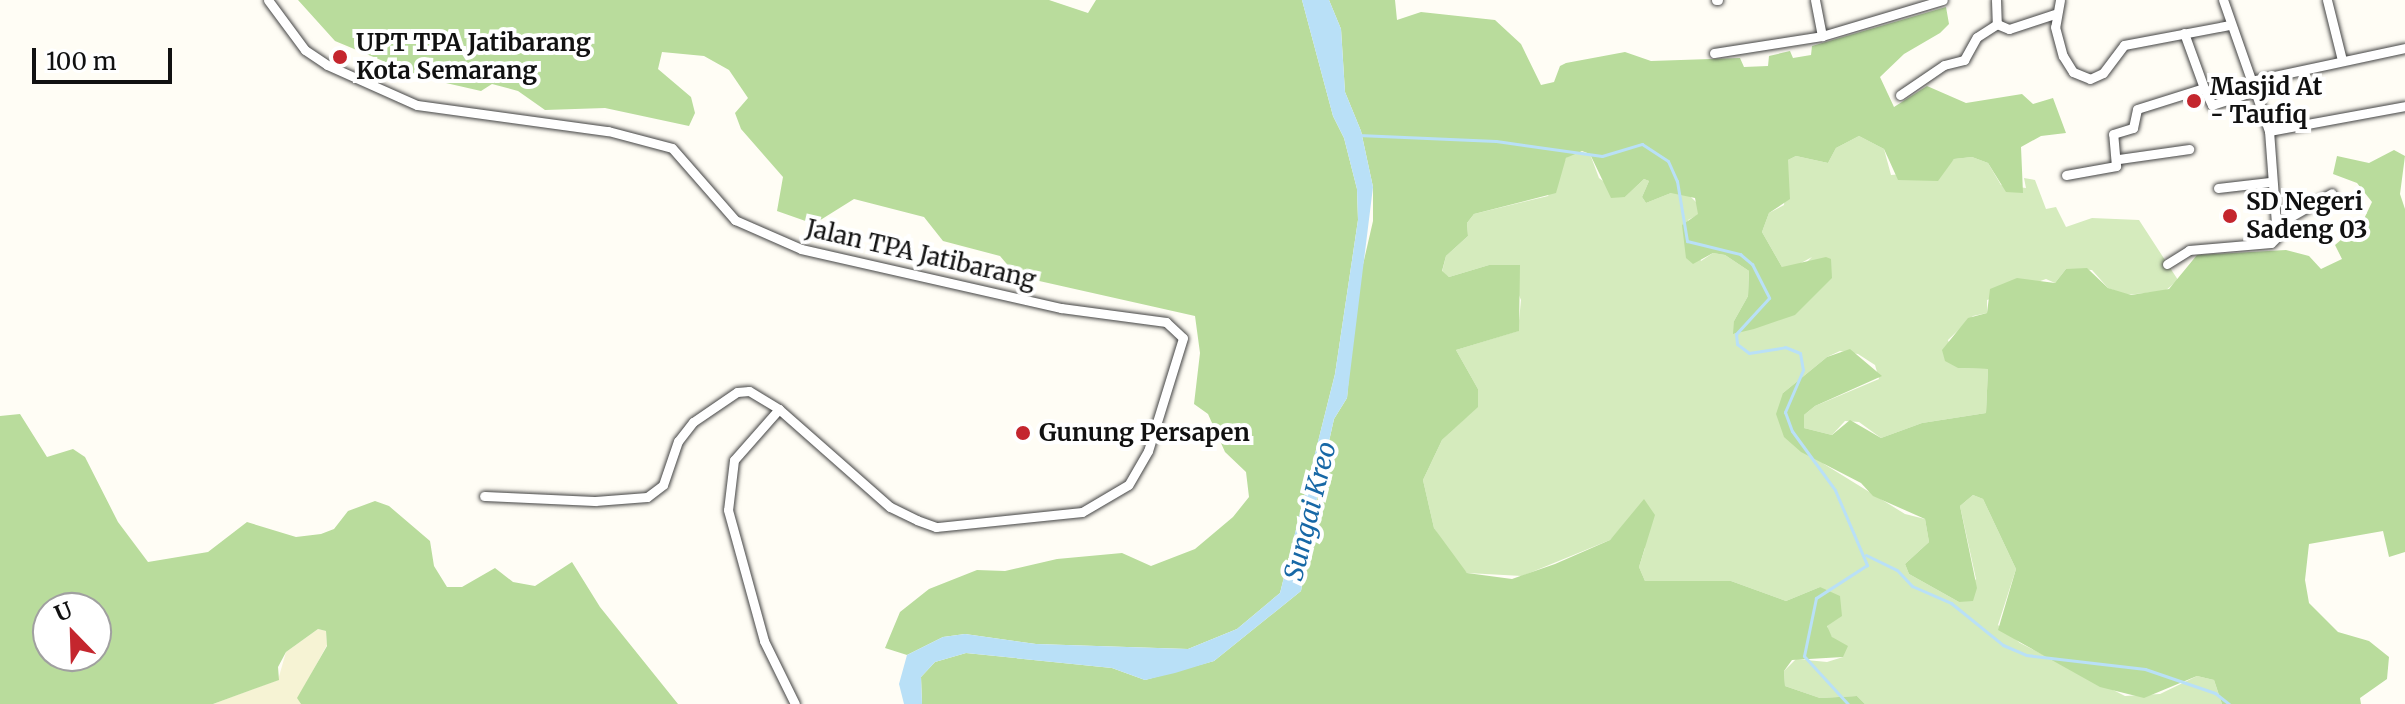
<!DOCTYPE html>
<style>
body{margin:0}
#map{position:relative;width:2405px;height:704px;overflow:hidden;background:#fffdf5;font-family:Merriweather,serif}
div>[style]{position:absolute}
[style*='--x']{left:calc(var(--x)*1px);top:calc(var(--y)*1px);width:calc(var(--w)*1px);rotate:calc(var(--a)*1deg)}
.farmland>*{inset:0;background:#f6f3d4}
.green>*{inset:0;background:#d5ebbd}
.forest>*{inset:0;background:#b9dc9c}
.water>*{inset:0;background:#b9e0f7}
.stream>*{height:3px;margin:-1.5px;padding:0 1.5px;transform-origin:1.5px;border-radius:1.5px;background:#b9e0f7}
.roads{filter:drop-shadow(0 0 2px #444) drop-shadow(0 0 2px #444)}
.minor>*{height:9px;margin:-4.5px;padding:0 4.5px;transform-origin:4.5px;border-radius:4.5px;background:#fff}
.dots>*{width:22px;height:22px;translate:-50% -50%;box-sizing:border-box;border:4px solid #fff;border-radius:50%}
span{translate:-50% -50%;white-space:nowrap;text-align:center;line-height:1.15;-webkit-text-stroke:8px #fff;paint-order:stroke}
.poi-label{font-size:24px;color:#111;font-weight:700}
.left{translate:0 -50%;text-align:left}
.street-label{font-size:24px;color:#111}
.water-label{font-size:26px;color:#1768a6;font-style:italic}
.north{position:absolute;left:32px;top:592px;width:80px;height:80px;box-sizing:border-box;background:#fff;border:2px solid #a0a0a0;border-radius:50%;rotate:337deg;font-size:22px;font-weight:700;line-height:32px;text-align:center;color:#111}
.north::after{content:'';display:block;margin:auto;width:28px;height:36px;background:#c4262e;clip-path:polygon(50% 0,100% 100%,50% 72%,0 100%)}
.scale{position:absolute;left:32px;top:48px;width:140px;height:36px;box-sizing:border-box;border:4px solid #111;border-top:0;padding-left:10px;font-size:24px;line-height:28px;white-space:nowrap;color:#111;-webkit-text-stroke:6px #fff;paint-order:stroke}
</style>
<div id="map">
<div class="farmland">
<div style="clip-path:polygon(318px 629px,326px 631px,327px 645px,298px 698px,301px 704px,213px 704px,278px 680px,286px 652px)"></div>
</div>
<div class="green">
<div style="clip-path:polygon(1859px 136px,1884px 149px,1891px 175px,1942px 171px,1954px 159px,1972px 157px,1988px 163px,2001px 185px,2026px 188px,2024px 178px,2035px 180px,2046px 209px,2056px 207px,2066px 227px,2092px 218px,2139px 220px,2178px 280px,2165px 291px,2126px 295px,2108px 288px,2092px 270px,2066px 269px,2055px 283px,2046px 279px,1987px 300px,1987px 313px,1973px 316px,1948px 340px,1958px 368px,1988px 369px,1986px 413px,1922px 423px,1881px 438px,1859px 422px,1845px 421px,1832px 435px,1804px 428px,1804px 415px,1815px 406px,1879px 379px,1875px 365px,1858px 354px,1840px 351px,1827px 357px,1783px 393px,1824px 464px,1905px 514px,1925px 519px,1929px 542px,1905px 564px,1909px 574px,1959px 602px,1976px 579px,1960px 506px,1973px 495px,1983px 499px,2016px 569px,1998px 625px,2020px 643px,2125px 696px,2160px 694px,2197px 676px,2214px 680px,2222px 704px,1865px 704px,1857px 696px,1820px 698px,1785px 686px,1784px 671px,1796px 659px,1827px 662px,1843px 657px,1828px 630px,1820px 587px,1786px 601px,1731px 581px,1645px 581px,1639px 567px,1645px 548px,1634px 513px,1610px 540px,1522px 576px,1467px 573px,1453px 558px,1434px 528px,1423px 480px,1442px 440px,1478px 406px,1478px 389px,1456px 350px,1518px 331px,1521px 300px,1507px 268px,1489px 265px,1449px 277px,1442px 272px,1446px 256px,1468px 236px,1467px 223px,1474px 214px,1548px 196px,1566px 158px,1578px 151px,1590px 154px,1599px 178px,1625px 197px,1644px 179px,1649px 181px,1642px 197px,1646px 203px,1671px 193px,1687px 193px,1700px 206px,1698px 215px,1688px 220px,1701px 261px,1713px 253px,1725px 255px,1749px 271px,1748px 296px,1734px 321px,1734px 334px,1812px 257px,1792px 268px,1782px 267px,1762px 232px,1769px 213px,1784px 205px,1788px 160px,1796px 156px,1828px 163px,1836px 148px)"></div>
</div>
<div class="forest">
<div style="clip-path:polygon(298px 0,1049px 0,1088px 13px,1096px 0,1302px 0,1333px 116px,1344px 138px,1357px 189px,1358px 220px,1335px 374px,1280px 593px,1237px 629px,1188px 649px,1036px 644px,965px 634px,943px 637px,907px 655px,885px 648px,900px 612px,929px 589px,977px 570px,1005px 571px,1057px 559px,1122px 553px,1151px 566px,1195px 549px,1233px 517px,1249px 497px,1246px 472px,1225px 452px,1208px 414px,1194px 404px,1200px 353px,1195px 316px,1017px 276px,1000px 256px,943px 241px,924px 217px,854px 199px,814px 224px,777px 211px,783px 177px,741px 129px,735px 113px,748px 98px,729px 70px,704px 56px,662px 52px,658px 69px,691px 97px,695px 113px,689px 126px,605px 108px,545px 110px,518px 91px,492px 84px,481px 91px,424px 78px,335px 41px)"></div>
<div style="clip-path:polygon(1329px 0,1395px 0,1397px 20px,1421px 12px,1495px 20px,1521px 44px,1541px 85px,1554px 82px,1560px 66px,1566px 63px,1625px 52px,1651px 61px,1740px 58px,1744px 67px,1768px 66px,1769px 56px,1790px 51px,1793px 58px,1811px 55px,1812px 46px,1946px 7px,1949px 24px,1940px 33px,1904px 54px,1880px 77px,1894px 107px,1927px 86px,1966px 103px,2022px 94px,2033px 104px,2053px 98px,2066px 133px,2041px 136px,2021px 147px,2023px 193px,2006px 192px,1988px 163px,1972px 157px,1954px 159px,1938px 181px,1898px 180px,1884px 149px,1859px 136px,1836px 148px,1828px 163px,1796px 156px,1788px 160px,1790px 199px,1769px 213px,1762px 232px,1782px 267px,1826px 257px,1831px 259px,1832px 278px,1795px 315px,1754px 329px,1733px 334px,1734px 321px,1748px 296px,1749px 271px,1725px 255px,1713px 253px,1693px 264px,1686px 258px,1682px 225px,1698px 214px,1695px 198px,1671px 193px,1646px 203px,1642px 197px,1649px 181px,1644px 179px,1625px 197px,1611px 198px,1590px 154px,1582px 151px,1566px 158px,1556px 193px,1474px 214px,1467px 223px,1468px 236px,1446px 256px,1442px 271px,1449px 277px,1489px 265px,1520px 265px,1519px 331px,1456px 350px,1478px 389px,1478px 407px,1442px 440px,1423px 480px,1434px 528px,1467px 573px,1512px 579px,1555px 564px,1610px 540px,1644px 499px,1655px 515px,1639px 567px,1645px 581px,1731px 581px,1786px 601px,1820px 587px,1840px 596px,1842px 616px,1827px 626px,1832px 637px,1848px 646px,1843px 657px,1792px 660px,1784px 671px,1785px 686px,1820px 698px,1857px 696px,1865px 704px,922px 704px,921px 677px,935px 662px,966px 653px,1112px 668px,1145px 680px,1214px 661px,1301px 591px,1319px 486px,1334px 419px,1347px 398px,1356px 295px,1373px 221px,1373px 187px,1361px 131px,1345px 92px,1341px 29px)"></div>
<div style="clip-path:polygon(2394px 150px,2405px 156px,2400px 194px,2405px 209px,2405px 552px,2389px 557px,2383px 531px,2309px 544px,2305px 580px,2309px 603px,2338px 632px,2369px 641px,2389px 657px,2387px 679px,2360px 698px,2361px 704px,2222px 704px,2214px 680px,2197px 676px,2144px 698px,2100px 687px,1998px 630px,2016px 569px,1983px 499px,1973px 495px,1960px 506px,1977px 588px,1973px 601px,1959px 602px,1909px 574px,1905px 564px,1929px 542px,1925px 519px,1873px 496px,1861px 483px,1801px 452px,1784px 437px,1776px 414px,1783px 393px,1827px 357px,1850px 349px,1882px 376px,1815px 406px,1804px 415px,1804px 428px,1832px 435px,1850px 420px,1881px 438px,1922px 423px,1986px 413px,1988px 369px,1958px 368px,1945px 361px,1942px 350px,1968px 318px,1987px 313px,1990px 289px,2017px 278px,2055px 283px,2066px 269px,2087px 268px,2108px 288px,2131px 295px,2169px 289px,2197px 255px,2286px 250px,2309px 256px,2321px 269px,2342px 259px,2335px 245px,2363px 221px,2372px 202px,2357px 183px,2333px 174px,2337px 156px,2369px 163px)"></div>
<div style="clip-path:polygon(evenodd,20px 414px,47px 457px,73px 449px,85px 457px,118px 522px,148px 562px,208px 552px,247px 522px,296px 537px,321px 534px,334px 529px,348px 511px,375px 501px,389px 506px,430px 541px,434px 566px,447px 587px,462px 587px,495px 568px,513px 582px,535px 586px,572px 562px,600px 607px,678px 704px,301px 704px,297px 698px,327px 646px,326px 631px,318px 629px,286px 652px,278px 667px,279px 680px,213px 704px,0 704px,0 416px,20px 414px,48px 608px,96px 608px,96px 656px,48px 656px,48px 608px)"></div>
</div>
<div class="water">
<div style="clip-path:polygon(1302px 0,1329px 0,1341px 29px,1345px 92px,1361px 131px,1373px 187px,1347px 398px,1334px 419px,1319px 486px,1301px 591px,1214px 661px,1175px 673px,1145px 680px,1112px 668px,966px 653px,935px 662px,921px 677px,922px 704px,904px 704px,899px 684px,907px 655px,943px 637px,965px 634px,1036px 644px,1188px 649px,1237px 629px,1280px 593px,1335px 374px,1358px 220px,1357px 189px,1344px 138px,1333px 116px)"></div>
</div>
<div class="stream">
<div style="--x:1358;--y:135;--w:138;--a:2.5"></div>
<div style="--x:1496;--y:141;--w:107;--a:8.1"></div>
<div style="--x:1602;--y:156;--w:42;--a:-16.7"></div>
<div style="--x:1642;--y:144;--w:31;--a:33"></div>
<div style="--x:1668;--y:161;--w:22;--a:66"></div>
<div style="--x:1677;--y:181;--w:61;--a:80.5"></div>
<div style="--x:1687;--y:241;--w:55;--a:13.8"></div>
<div style="--x:1740;--y:254;--w:16;--a:40"></div>
<div style="--x:1752;--y:264;--w:38;--a:63"></div>
<div style="--x:1769;--y:298;--w:49;--a:132.5"></div>
<div style="--x:1736;--y:334;--w:10;--a:84"></div>
<div style="--x:1737;--y:344;--w:15;--a:37"></div>
<div style="--x:1749;--y:353;--w:36;--a:-9"></div>
<div style="--x:1785;--y:347;--w:16;--a:22"></div>
<div style="--x:1800;--y:353;--w:17;--a:80"></div>
<div style="--x:1803;--y:370;--w:46;--a:113.2"></div>
<div style="--x:1785;--y:412;--w:20;--a:70"></div>
<div style="--x:1792;--y:431;--w:73;--a:53.9"></div>
<div style="--x:1835;--y:490;--w:82;--a:66.9"></div>
<div style="--x:1867;--y:565;--w:61;--a:147.1"></div>
<div style="--x:1816;--y:598;--w:59;--a:101.7"></div>
<div style="--x:1804;--y:656;--w:65;--a:47.5"></div>
<div style="--x:1866;--y:555;--w:34;--a:26"></div>
<div style="--x:1897;--y:570;--w:22;--a:47"></div>
<div style="--x:1912;--y:586;--w:43;--a:23.6"></div>
<div style="--x:1951;--y:603;--w:67;--a:38.9"></div>
<div style="--x:2003;--y:645;--w:25;--a:23"></div>
<div style="--x:2026;--y:655;--w:120;--a:6.7"></div>
<div style="--x:2145;--y:669;--w:74;--a:18.9"></div>
<div style="--x:2215;--y:693;--w:18;--a:38"></div>
</div>
<div class="roads">
<div class="minor">
<div style="--x:268;--y:0;--w:62;--a:53.5"></div>
<div style="--x:305;--y:50;--w:27;--a:34"></div>
<div style="--x:327;--y:65;--w:98;--a:24"></div>
<div style="--x:417;--y:105;--w:193;--a:7.8"></div>
<div style="--x:608;--y:131;--w:66;--a:14.9"></div>
<div style="--x:672;--y:148;--w:96;--a:48.8"></div>
<div style="--x:735;--y:220;--w:72;--a:23.7"></div>
<div style="--x:801;--y:249;--w:267;--a:12.8"></div>
<div style="--x:1061;--y:308;--w:106;--a:7.6"></div>
<div style="--x:1166;--y:322;--w:23;--a:43"></div>
<div style="--x:1183;--y:338;--w:118;--a:107.2"></div>
<div style="--x:1148;--y:451;--w:39;--a:120"></div>
<div style="--x:1128;--y:485;--w:53;--a:149.6"></div>
<div style="--x:1082;--y:512;--w:147;--a:174.1"></div>
<div style="--x:936;--y:527;--w:20;--a:-160"></div>
<div style="--x:917;--y:520;--w:30;--a:-154"></div>
<div style="--x:890;--y:507;--w:148;--a:-138.6"></div>
<div style="--x:779;--y:409;--w:35;--a:-149"></div>
<div style="--x:749;--y:391;--w:12;--a:175"></div>
<div style="--x:737;--y:392;--w:53;--a:145.7"></div>
<div style="--x:693;--y:422;--w:24;--a:128"></div>
<div style="--x:678;--y:441;--w:46;--a:108.8"></div>
<div style="--x:663;--y:485;--w:20;--a:143"></div>
<div style="--x:647;--y:497;--w:52;--a:175.6"></div>
<div style="--x:595;--y:501;--w:111;--a:-177.4"></div>
<div style="--x:1716;--y:0;--w:2;--a:0"></div>
<div style="--x:1815;--y:0;--w:37;--a:79"></div>
<div style="--x:1996;--y:0;--w:24;--a:88"></div>
<div style="--x:1997;--y:24;--w:13;--a:23"></div>
<div style="--x:2009;--y:29;--w:48;--a:-18.1"></div>
<div style="--x:2060;--y:0;--w:27;--a:100"></div>
<div style="--x:2055;--y:27;--w:30;--a:75"></div>
<div style="--x:2063;--y:56;--w:19;--a:58"></div>
<div style="--x:2073;--y:72;--w:18;--a:22"></div>
<div style="--x:2090;--y:79;--w:14;--a:-25"></div>
<div style="--x:2103;--y:73;--w:35;--a:-53"></div>
<div style="--x:2124;--y:45;--w:108;--a:-10.7"></div>
<div style="--x:2327;--y:0;--w:62;--a:76"></div>
<div style="--x:2184;--y:33;--w:59;--a:70"></div>
<div style="--x:1714;--y:53;--w:109;--a:-8.9"></div>
<div style="--x:1822;--y:36;--w:126;--a:-16.6"></div>
<div style="--x:2251;--y:81;--w:157;--a:-12.1"></div>
<div style="--x:2204;--y:88;--w:19;--a:65"></div>
<div style="--x:2212;--y:105;--w:45;--a:-18"></div>
<div style="--x:1900;--y:95;--w:53;--a:-34.3"></div>
<div style="--x:1944;--y:65;--w:21;--a:-14"></div>
<div style="--x:1964;--y:60;--w:26;--a:-61"></div>
<div style="--x:1977;--y:37;--w:24;--a:-33"></div>
<div style="--x:2269;--y:131;--w:138;--a:-10.4"></div>
<div style="--x:2119;--y:159;--w:71;--a:-8.1"></div>
<div style="--x:2066;--y:175;--w:51;--a:-10.2"></div>
<div style="--x:2116;--y:166;--w:32;--a:-95"></div>
<div style="--x:2113;--y:134;--w:21;--a:-17"></div>
<div style="--x:2133;--y:128;--w:19;--a:-78"></div>
<div style="--x:2137;--y:109;--w:70;--a:-17.4"></div>
<div style="--x:2218;--y:188;--w:52;--a:-6.6"></div>
<div style="--x:2276;--y:225;--w:64;--a:-29.7"></div>
<div style="--x:2167;--y:264;--w:26;--a:-32"></div>
<div style="--x:2189;--y:250;--w:82;--a:-4.9"></div>
<div style="--x:2271;--y:243;--w:8;--a:-45"></div>
<div style="--x:2277;--y:237;--w:106;--a:-94.3"></div>
<div style="--x:2269;--y:131;--w:139;--a:-109.3"></div>
<div style="--x:779;--y:409;--w:68;--a:131.4"></div>
<div style="--x:734;--y:460;--w:50;--a:96.8"></div>
<div style="--x:728;--y:510;--w:136;--a:74.6"></div>
<div style="--x:764;--y:641;--w:70;--a:63.8"></div>
</div>
</div>
<div class="dots">
<div style="left:340px;top:57px;background:#c4262e"></div>
<div style="left:2194px;top:101px;background:#c4262e"></div>
<div style="left:2230px;top:216px;background:#c4262e"></div>
<div style="left:1023px;top:433px;background:#c4262e"></div>
</div>
<div class="poi-label">
<span class="left" style="left:356px;top:57px">UPT TPA Jatibarang<br>Kota Semarang</span>
<span class="left" style="left:2210px;top:101px">Masjid At<br>- Taufiq</span>
<span class="left" style="left:2246px;top:216px">SD Negeri<br>Sadeng 03</span>
<span class="left" style="left:1039px;top:433px">Gunung Persapen</span>
</div>
<div class="street-label">
<span style="left:921px;top:254px;rotate:13deg">Jalan TPA Jatibarang</span>
</div>
<div class="water-label">
<span style="left:1310px;top:511px;rotate:-76deg">Sungai Kreo</span>
</div>
<div class="north">U</div>
<div class="scale">100 m</div>
</div>
